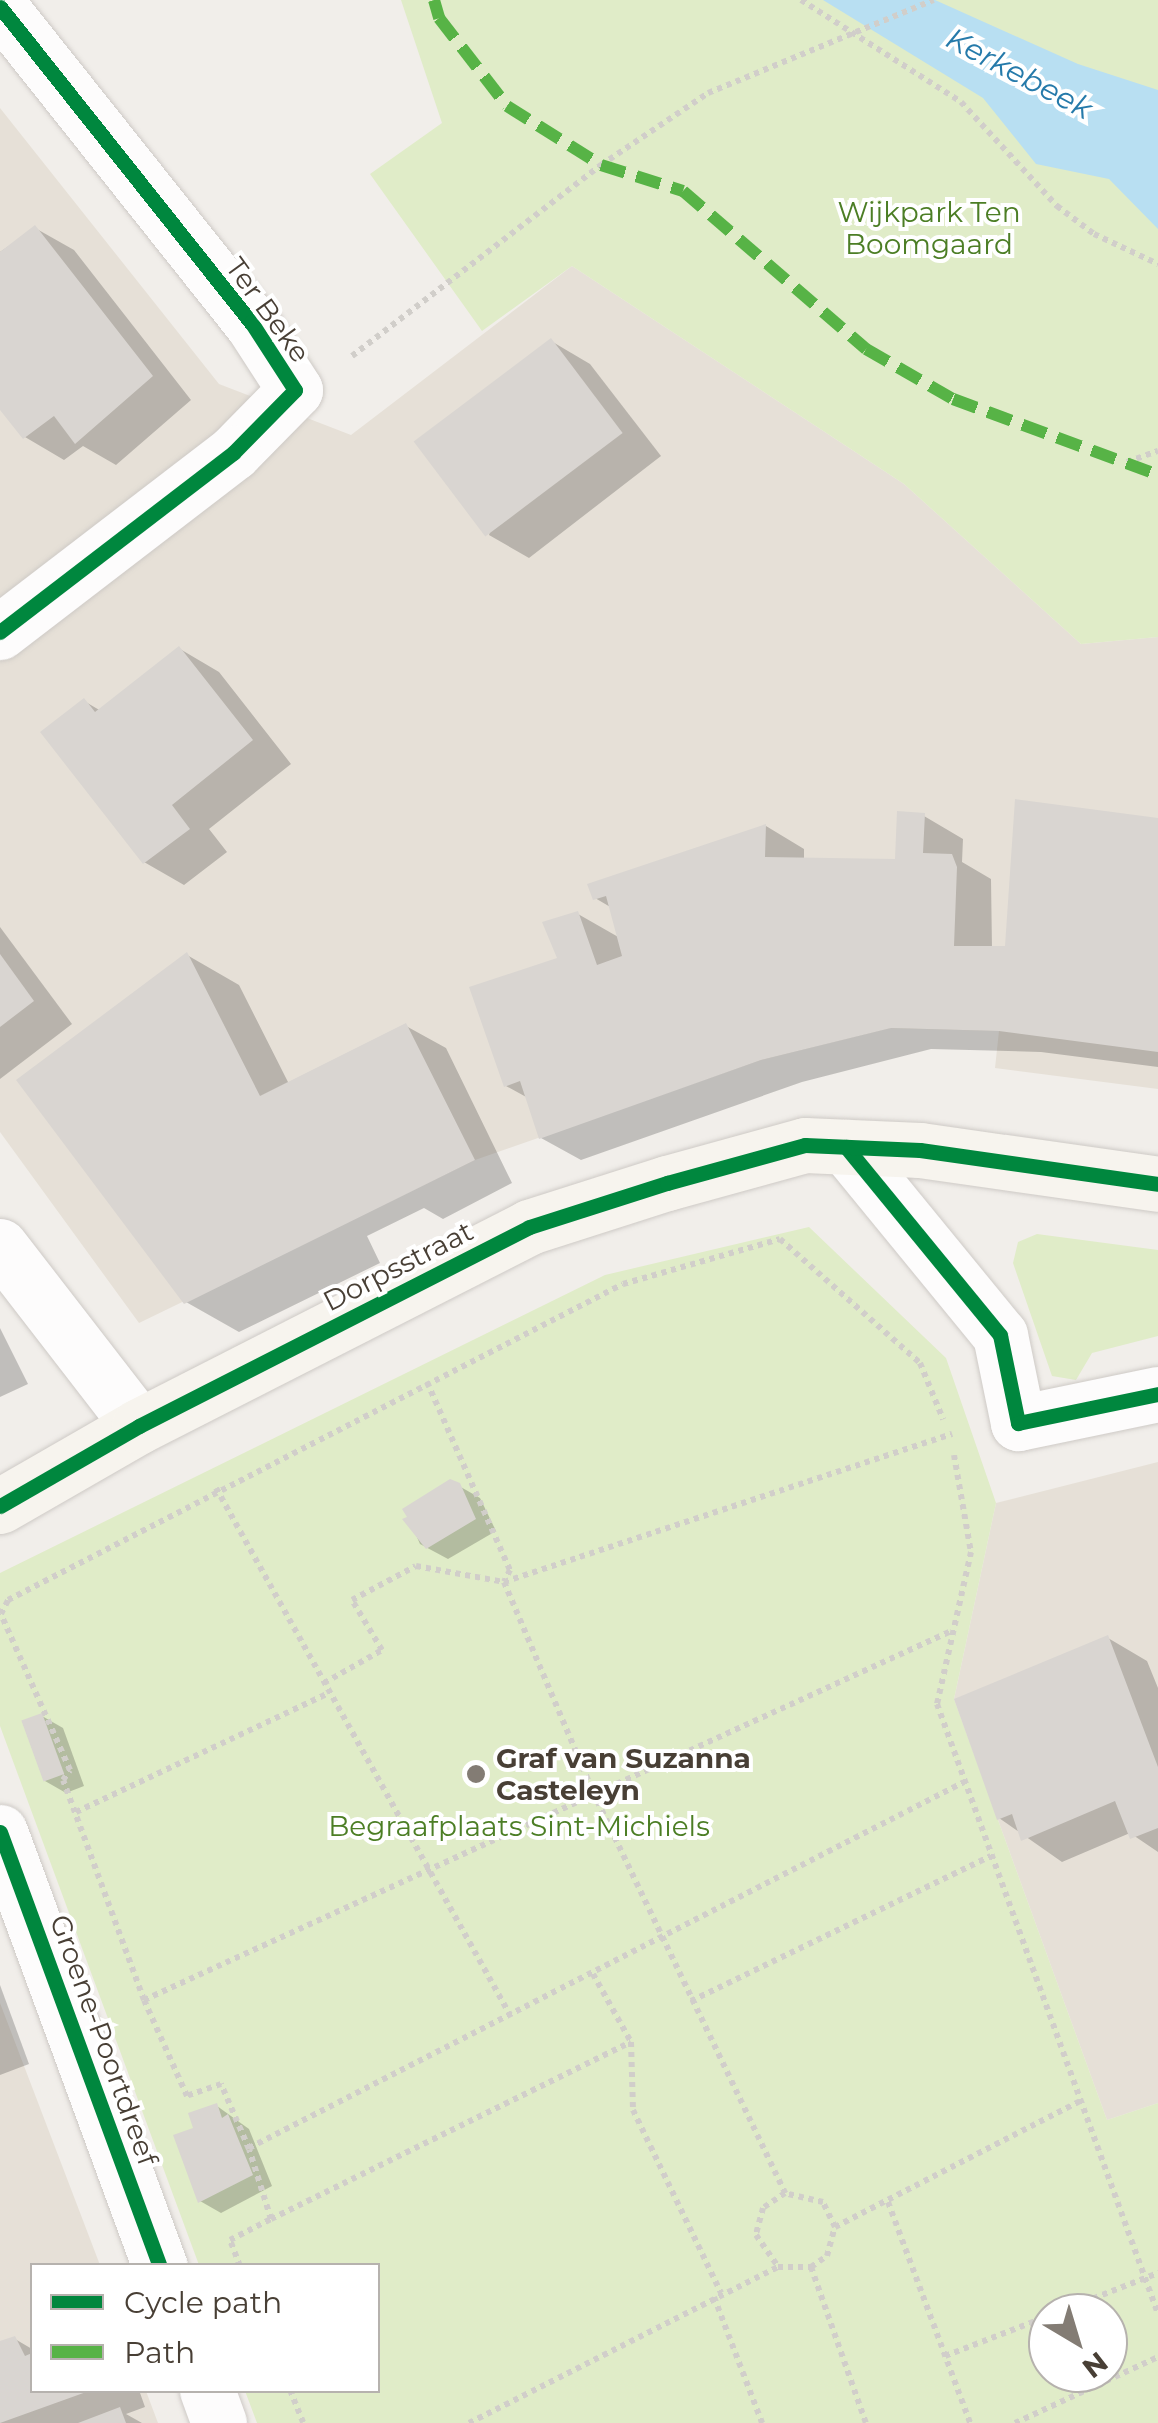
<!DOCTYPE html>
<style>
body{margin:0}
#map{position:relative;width:1158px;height:2423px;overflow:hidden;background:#f1eeea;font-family:Montserrat,sans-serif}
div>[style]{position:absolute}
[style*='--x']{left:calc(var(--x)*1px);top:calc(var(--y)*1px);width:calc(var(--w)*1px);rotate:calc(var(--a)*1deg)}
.residential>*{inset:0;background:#e6e0d7}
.green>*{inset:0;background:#e0ecc8}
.water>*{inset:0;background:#b8dff2}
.shadow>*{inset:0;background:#0003}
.building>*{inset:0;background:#d9d5d1;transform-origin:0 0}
.path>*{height:6px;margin-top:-3px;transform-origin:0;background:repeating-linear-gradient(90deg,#d1ceca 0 5px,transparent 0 10px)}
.roads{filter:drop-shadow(0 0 2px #cecac6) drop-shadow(0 0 2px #cecac6)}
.street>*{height:55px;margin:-27.5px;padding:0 27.5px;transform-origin:27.5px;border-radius:27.5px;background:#fdfcfc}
.secondary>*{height:55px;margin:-27.5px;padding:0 27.5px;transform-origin:27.5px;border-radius:27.5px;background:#f7f4ee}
.path-bridge>*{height:6px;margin-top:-3px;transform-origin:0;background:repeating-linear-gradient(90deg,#d1ceca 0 5px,transparent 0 10px)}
.quiet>*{height:12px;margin-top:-6px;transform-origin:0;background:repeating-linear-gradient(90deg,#57b346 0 25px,transparent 0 37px)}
.cycleway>*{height:15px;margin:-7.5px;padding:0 7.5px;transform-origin:7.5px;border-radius:7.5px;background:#00873e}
.dots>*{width:28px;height:28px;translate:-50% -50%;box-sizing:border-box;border:5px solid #fff;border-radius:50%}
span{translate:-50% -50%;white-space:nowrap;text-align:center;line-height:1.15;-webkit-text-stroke:8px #fff;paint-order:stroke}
.park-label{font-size:28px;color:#4c7e25}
.street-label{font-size:28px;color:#483f35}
.poi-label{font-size:28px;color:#483f35;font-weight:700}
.left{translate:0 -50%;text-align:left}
.water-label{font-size:30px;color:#257aaa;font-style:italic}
.legend{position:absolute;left:30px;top:2263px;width:350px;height:130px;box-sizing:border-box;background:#fff;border:2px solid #b6b2ae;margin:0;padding:12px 18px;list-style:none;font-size:30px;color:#483f35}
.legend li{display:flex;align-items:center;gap:20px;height:50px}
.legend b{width:50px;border:2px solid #b6b2ae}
.north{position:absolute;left:1028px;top:2293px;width:100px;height:100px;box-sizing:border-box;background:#fff;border:2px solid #b6b2ae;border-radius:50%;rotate:142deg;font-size:28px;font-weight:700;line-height:40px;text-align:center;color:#483f35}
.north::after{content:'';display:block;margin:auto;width:35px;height:45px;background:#837c74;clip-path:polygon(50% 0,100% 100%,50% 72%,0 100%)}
</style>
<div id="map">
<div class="residential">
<div style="clip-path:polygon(0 108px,219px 384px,351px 435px,572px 266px,904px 484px,1081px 644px,1158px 637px,1158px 1089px,995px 1068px,999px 1031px,890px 1028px,761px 1060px,475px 1160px,139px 1323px,0 1132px)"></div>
<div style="clip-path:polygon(1158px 1462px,1158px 2103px,1107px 2120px,954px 1699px,996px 1503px)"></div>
<div style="clip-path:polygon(0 2003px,100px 2265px,32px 2266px,32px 2390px,146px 2391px,158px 2423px,0 2423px)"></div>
</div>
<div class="green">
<div style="clip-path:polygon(401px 0,1158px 0,1158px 637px,1081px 644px,904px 484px,572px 266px,482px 331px,370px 174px,442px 123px)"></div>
<div style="clip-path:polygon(evenodd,809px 1227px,946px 1358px,996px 1503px,954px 1699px,1107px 2120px,1158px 2103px,1158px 2423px,257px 2423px,245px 2391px,378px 2390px,378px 2266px,199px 2265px,0 1726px,0 1573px,605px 1275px,809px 1227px,1048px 2313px,1108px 2313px,1108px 2373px,1048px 2373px,1048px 2313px)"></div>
<div style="clip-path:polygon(1037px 1234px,1158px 1250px,1158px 1336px,1092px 1353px,1076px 1380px,1052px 1376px,1013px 1263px,1018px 1242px)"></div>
</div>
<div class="water">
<div style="clip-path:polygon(823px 0,935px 0,1078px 64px,1158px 90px,1158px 229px,1109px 179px,1036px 164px,983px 98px)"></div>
</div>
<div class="shadow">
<div style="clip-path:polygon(35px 228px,74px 250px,191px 400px,116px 465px,83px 446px,64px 460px,25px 437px,0 406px,0 252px)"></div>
<div style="clip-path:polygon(551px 341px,590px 364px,661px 456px,529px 558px,489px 535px)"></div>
<div style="clip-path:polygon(180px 649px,219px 672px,291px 764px,209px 829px,227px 852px,184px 885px,144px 862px,84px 701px,101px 711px)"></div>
<div style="clip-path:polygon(924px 816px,963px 839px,962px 862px,991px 879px,992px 949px,1008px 949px,1158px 820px,1158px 1067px,1041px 1052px,931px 1049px,802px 1082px,581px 1160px,541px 1138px,528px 1098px,506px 1086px,578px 914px,620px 938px,612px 908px,595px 898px,766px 826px,804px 849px,804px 860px,898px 862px)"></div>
<div style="clip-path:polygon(0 927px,72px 1024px,0 1079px)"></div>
<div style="clip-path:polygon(187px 955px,239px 985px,289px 1084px,406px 1026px,446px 1048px,512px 1183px,443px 1219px,424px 1208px,367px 1236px,380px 1263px,239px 1332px,186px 1302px)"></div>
<div style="clip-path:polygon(0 1328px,28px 1384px,0 1397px)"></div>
<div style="clip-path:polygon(459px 1486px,480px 1498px,496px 1531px,448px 1559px,420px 1544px,405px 1510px)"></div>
<div style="clip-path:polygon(1108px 1638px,1147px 1661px,1158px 1688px,1158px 1852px,1130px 1833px,1062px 1862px,999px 1818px)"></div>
<div style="clip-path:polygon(42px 1716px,63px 1728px,84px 1786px,66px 1793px,45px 1781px)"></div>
<div style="clip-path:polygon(0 1985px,29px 2064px,0 2075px)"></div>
<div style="clip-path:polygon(217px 2106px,249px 2129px,272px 2186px,221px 2213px,200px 2201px,197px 2130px)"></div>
<div style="clip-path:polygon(15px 2339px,32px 2349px,32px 2390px,139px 2390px,145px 2407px,126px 2414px,142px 2423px,0 2423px,0 2344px)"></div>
</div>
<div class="building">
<div style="clip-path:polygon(35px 225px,153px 376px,75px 444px,54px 416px,23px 439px,0 410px,0 252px)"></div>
<div style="left:551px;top:338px;width:119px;height:172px;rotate:53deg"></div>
<div style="clip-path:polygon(179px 646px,253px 740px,172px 805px,190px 829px,143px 864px,40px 732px,84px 698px,95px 712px)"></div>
<div style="clip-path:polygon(1015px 799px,1158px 818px,1158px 1052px,999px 1031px,891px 1028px,761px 1060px,539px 1139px,520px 1081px,504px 1087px,469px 987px,557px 958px,542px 922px,578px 911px,597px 965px,622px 956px,606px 896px,593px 900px,587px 884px,766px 824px,765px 857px,895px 859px,897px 811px,925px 813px,923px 853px,952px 854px,957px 867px,954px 946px,1005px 946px)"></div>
<div style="clip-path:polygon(187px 952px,260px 1096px,406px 1023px,475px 1160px,184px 1304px,16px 1080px)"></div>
<div style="clip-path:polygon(0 954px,34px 1001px,0 1027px)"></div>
<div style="clip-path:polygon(450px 1479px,460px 1483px,476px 1519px,426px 1549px,402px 1519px,407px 1517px,402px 1509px)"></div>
<div style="clip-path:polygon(1108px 1635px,1158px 1767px,1158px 1828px,1130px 1839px,1115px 1801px,1021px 1841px,1012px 1814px,997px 1820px,954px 1699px)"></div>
<div style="left:42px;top:1713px;width:65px;height:22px;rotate:70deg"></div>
<div style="clip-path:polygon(217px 2103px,222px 2118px,228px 2114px,253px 2175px,198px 2203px,173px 2135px,193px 2128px,188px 2113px)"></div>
<div style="clip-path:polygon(15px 2336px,25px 2356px,32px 2353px,32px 2390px,89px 2391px,0 2423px,0 2341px)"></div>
<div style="clip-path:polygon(120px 2407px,126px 2423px,78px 2423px)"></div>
</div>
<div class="path">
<div style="--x:801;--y:0;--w:190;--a:32.5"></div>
<div style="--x:961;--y:102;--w:142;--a:47.3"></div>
<div style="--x:1057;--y:206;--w:46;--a:37.1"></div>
<div style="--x:1094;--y:234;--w:71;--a:25.1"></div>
<div style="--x:352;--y:356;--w:314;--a:-37.5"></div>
<div style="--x:601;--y:165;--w:129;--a:-33.9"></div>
<div style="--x:1127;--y:462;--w:33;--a:-20"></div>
<div style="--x:427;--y:1382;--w:206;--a:66.2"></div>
<div style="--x:510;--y:1570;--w:13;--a:117"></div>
<div style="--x:504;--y:1582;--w:228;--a:67"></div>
<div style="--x:593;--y:1792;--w:445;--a:64.4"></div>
<div style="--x:954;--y:1455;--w:98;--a:80.1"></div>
<div style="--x:971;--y:1552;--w:156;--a:102.6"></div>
<div style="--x:937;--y:1704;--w:649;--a:70.08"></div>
<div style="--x:216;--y:1488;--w:603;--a:60.84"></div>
<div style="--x:324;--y:1683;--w:67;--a:-29.6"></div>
<div style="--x:382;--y:1650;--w:58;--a:-121"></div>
<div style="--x:352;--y:1600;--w:72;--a:-28"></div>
<div style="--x:416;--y:1566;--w:89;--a:10.3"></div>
<div style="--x:504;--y:1582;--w:472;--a:-18.3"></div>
<div style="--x:76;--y:1812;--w:280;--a:-25.2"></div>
<div style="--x:593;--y:1974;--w:78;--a:60.8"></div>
<div style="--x:631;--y:2042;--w:68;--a:88.3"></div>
<div style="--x:633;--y:2110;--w:203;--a:64.3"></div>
<div style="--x:144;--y:2000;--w:887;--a:-24.57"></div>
<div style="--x:691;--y:2001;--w:333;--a:-25.8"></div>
<div style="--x:249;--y:2148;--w:803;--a:-27.11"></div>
<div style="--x:888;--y:2202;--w:236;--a:69.6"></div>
<div style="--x:271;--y:2219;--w:401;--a:-26.2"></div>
<div style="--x:835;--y:2227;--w:28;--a:-116"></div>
<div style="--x:823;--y:2202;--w:39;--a:-167"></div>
<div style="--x:785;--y:2193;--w:27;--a:146"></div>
<div style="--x:763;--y:2208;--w:28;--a:105"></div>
<div style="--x:756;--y:2235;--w:39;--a:55"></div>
<div style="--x:778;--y:2267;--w:33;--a:0"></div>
<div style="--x:811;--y:2267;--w:19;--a:-35"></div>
<div style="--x:827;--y:2256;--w:30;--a:-75"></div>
<div style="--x:835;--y:2227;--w:276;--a:-27.2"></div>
<div style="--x:240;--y:2266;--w:28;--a:-111"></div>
<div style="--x:230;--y:2240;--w:46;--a:-27.1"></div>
<div style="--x:271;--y:2219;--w:73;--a:-107.4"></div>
<div style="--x:249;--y:2149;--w:71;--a:-113.3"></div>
<div style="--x:221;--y:2084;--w:36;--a:161"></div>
<div style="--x:187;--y:2096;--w:105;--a:-114.1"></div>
<div style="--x:144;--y:2000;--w:234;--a:-110.2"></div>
<div style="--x:63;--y:1780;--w:12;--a:-55"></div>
<div style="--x:70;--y:1770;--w:171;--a:-113.9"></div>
<div style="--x:1;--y:1614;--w:16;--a:-63"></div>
<div style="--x:8;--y:1600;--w:691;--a:-27.2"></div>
<div style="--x:623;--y:1284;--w:163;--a:-16"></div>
<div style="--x:780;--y:1239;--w:187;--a:41.5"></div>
<div style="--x:920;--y:1363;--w:61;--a:67.7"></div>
<div style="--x:811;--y:2267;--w:165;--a:70.6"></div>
<div style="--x:714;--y:2297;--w:135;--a:69.1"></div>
<div style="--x:1056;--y:2313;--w:110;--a:-21.4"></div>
<div style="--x:945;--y:2356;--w:110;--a:-21.2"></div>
<div style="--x:290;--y:2390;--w:35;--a:68"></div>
<div style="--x:469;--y:2423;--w:346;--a:-26.8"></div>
<div style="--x:1015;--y:2423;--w:157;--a:-24.8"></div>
</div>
<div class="roads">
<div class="street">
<div style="--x:0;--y:7;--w:403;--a:51.5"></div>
<div style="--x:251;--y:322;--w:81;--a:57.1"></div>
<div style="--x:295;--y:390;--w:88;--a:134.5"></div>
<div style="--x:233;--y:453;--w:294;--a:142.5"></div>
<div style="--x:846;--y:1147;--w:243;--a:50.7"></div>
<div style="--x:1000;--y:1335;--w:90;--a:78.4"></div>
<div style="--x:1018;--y:1423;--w:143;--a:-11.7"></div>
<div style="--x:0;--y:1246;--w:227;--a:52.3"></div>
<div style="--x:0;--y:1832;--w:463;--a:69.8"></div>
<div style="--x:207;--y:2390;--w:35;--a:70"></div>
</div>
<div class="secondary">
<div style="--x:0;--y:1506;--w:160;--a:-29.9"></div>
<div style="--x:139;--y:1426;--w:438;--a:-27"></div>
<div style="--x:529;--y:1227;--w:145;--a:-17.7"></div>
<div style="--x:667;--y:1183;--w:143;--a:-15.4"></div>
<div style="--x:805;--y:1145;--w:115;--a:2.5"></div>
<div style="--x:920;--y:1150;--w:240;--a:8.1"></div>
</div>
</div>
<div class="path-bridge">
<div style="--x:708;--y:93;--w:244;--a:-22.4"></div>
</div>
<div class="quiet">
<div style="--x:434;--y:0;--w:19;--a:74"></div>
<div style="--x:439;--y:18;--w:111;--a:52.3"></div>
<div style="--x:507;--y:106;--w:111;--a:32.1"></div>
<div style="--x:601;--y:165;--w:86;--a:17.6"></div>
<div style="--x:683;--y:191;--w:242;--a:40.8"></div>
<div style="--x:866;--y:349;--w:100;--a:29.9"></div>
<div style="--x:953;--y:399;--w:219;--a:20.3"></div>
</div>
<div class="cycleway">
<div style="--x:0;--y:7;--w:403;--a:51.5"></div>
<div style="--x:251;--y:322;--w:81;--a:57.1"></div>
<div style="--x:295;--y:390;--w:88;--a:134.5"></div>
<div style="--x:233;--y:453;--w:294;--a:142.5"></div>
<div style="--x:846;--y:1147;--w:243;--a:50.7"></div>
<div style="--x:1000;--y:1335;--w:90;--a:78.4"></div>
<div style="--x:1018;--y:1423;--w:143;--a:-11.7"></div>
<div style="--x:0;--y:1506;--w:160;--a:-29.9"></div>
<div style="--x:139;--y:1426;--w:438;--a:-27"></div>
<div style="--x:529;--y:1227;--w:145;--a:-17.7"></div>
<div style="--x:667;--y:1183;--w:143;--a:-15.4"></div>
<div style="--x:805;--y:1145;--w:115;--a:2.5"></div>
<div style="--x:920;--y:1150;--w:240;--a:8.1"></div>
<div style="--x:0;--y:1832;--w:463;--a:69.8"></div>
</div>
<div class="dots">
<div style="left:476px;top:1774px;background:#837c74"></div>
</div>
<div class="park-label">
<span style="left:929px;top:228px">Wijkpark Ten<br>Boomgaard</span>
<span style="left:519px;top:1826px">Begraafplaats Sint-Michiels</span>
</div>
<div class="street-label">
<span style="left:268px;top:310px;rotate:54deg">Ter Beke</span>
<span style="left:398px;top:1266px;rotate:-27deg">Dorpsstraat</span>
<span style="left:104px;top:2040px;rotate:70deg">Groene-Poortdreef</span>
</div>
<div class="poi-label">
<span class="left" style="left:496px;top:1774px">Graf van Suzanna<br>Casteleyn</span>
</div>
<div class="water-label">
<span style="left:1019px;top:74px;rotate:28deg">Kerkebeek</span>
</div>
<ul class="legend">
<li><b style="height:12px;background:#00873e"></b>Cycle path</li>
<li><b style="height:12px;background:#57b346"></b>Path</li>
</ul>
<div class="north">N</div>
</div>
